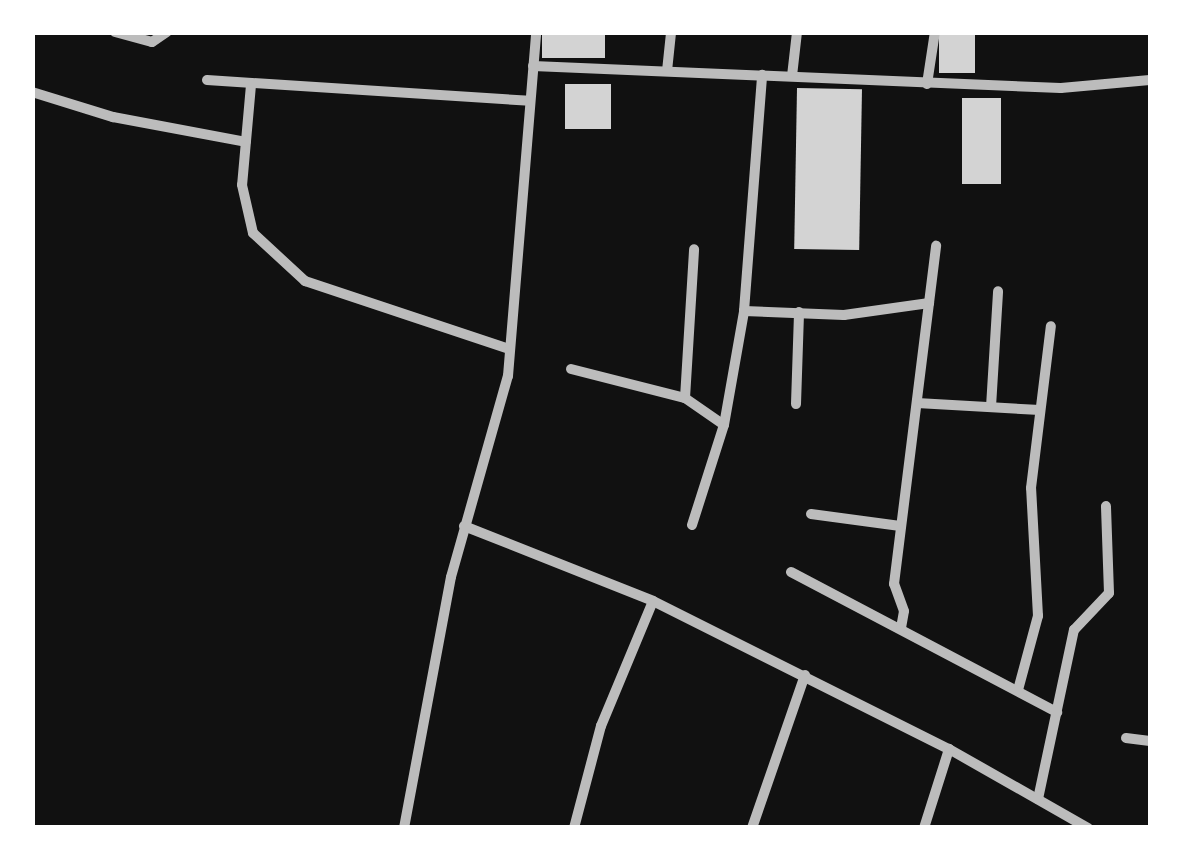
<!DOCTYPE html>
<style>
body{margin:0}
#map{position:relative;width:1183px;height:860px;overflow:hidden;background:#111;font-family:Jost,sans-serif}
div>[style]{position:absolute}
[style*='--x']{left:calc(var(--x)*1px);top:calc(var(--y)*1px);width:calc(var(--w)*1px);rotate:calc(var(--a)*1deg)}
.building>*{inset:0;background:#d3d3d3;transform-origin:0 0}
.minor>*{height:10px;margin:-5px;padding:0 5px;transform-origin:5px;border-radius:5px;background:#bcbcbc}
span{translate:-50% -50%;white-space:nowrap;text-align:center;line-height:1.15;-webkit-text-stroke:9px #fff;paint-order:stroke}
.frame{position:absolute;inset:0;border:35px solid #fff;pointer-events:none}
</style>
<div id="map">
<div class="building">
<div style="left:542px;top:32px;width:63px;height:26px"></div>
<div style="left:939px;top:32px;width:36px;height:41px"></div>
<div style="left:565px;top:84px;width:46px;height:45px"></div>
<div style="left:797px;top:88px;width:65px;height:161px;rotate:1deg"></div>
<div style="left:962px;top:98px;width:39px;height:86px"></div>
</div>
<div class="minor">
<div style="--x:115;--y:32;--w:38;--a:15"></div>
<div style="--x:152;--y:42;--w:18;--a:-34"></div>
<div style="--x:533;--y:66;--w:528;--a:2.39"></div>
<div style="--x:1061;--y:88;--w:89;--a:-5.1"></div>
<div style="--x:667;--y:71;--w:39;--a:-84"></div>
<div style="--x:792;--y:76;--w:44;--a:-83.5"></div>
<div style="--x:207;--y:80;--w:323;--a:3.7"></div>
<div style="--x:927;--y:84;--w:53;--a:-81.3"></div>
<div style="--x:251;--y:85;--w:100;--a:95.1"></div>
<div style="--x:242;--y:185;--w:49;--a:77.1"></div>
<div style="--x:253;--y:233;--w:71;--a:42.7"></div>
<div style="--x:305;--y:281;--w:216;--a:18.4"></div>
<div style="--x:32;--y:92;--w:85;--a:17.2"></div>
<div style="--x:113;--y:117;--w:135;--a:10.6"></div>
<div style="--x:744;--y:311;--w:100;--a:2.3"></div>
<div style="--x:844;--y:315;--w:86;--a:-8"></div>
<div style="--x:571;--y:369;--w:118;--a:14.3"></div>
<div style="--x:685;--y:398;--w:47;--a:34.7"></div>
<div style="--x:685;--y:398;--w:149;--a:-86.5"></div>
<div style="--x:917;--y:403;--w:123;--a:3.3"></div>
<div style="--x:796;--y:404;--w:92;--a:-88.1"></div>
<div style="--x:991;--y:407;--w:116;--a:-86.5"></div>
<div style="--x:811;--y:514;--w:90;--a:7.7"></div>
<div style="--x:692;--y:525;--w:105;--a:-72.3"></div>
<div style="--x:724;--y:425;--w:116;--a:-80"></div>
<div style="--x:744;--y:311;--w:237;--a:-85.6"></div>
<div style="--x:464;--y:526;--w:203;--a:21.6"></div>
<div style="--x:653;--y:601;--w:331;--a:26.6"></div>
<div style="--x:949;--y:749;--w:160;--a:29.6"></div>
<div style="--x:791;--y:572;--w:301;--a:27.8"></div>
<div style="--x:901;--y:628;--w:17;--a:-80"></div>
<div style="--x:904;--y:611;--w:29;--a:-110"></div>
<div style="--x:894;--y:584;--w:341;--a:-82.9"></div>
<div style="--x:1018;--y:690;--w:77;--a:-74.9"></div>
<div style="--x:1038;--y:616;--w:128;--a:-93.1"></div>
<div style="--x:1031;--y:488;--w:163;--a:-83"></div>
<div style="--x:1126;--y:738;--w:24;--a:7"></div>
<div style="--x:1038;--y:799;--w:173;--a:-78"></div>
<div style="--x:1074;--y:630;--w:51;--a:-46.6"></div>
<div style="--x:1109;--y:593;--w:87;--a:-92"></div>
<div style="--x:404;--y:828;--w:255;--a:-79.4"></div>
<div style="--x:451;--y:577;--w:209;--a:-74.2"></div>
<div style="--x:508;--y:376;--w:345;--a:-85.3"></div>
<div style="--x:574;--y:828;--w:106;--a:-75.2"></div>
<div style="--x:601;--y:726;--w:135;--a:-67.4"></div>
<div style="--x:752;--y:828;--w:162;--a:-70.9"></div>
<div style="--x:924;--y:828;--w:83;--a:-72.4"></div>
</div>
<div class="frame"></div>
</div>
